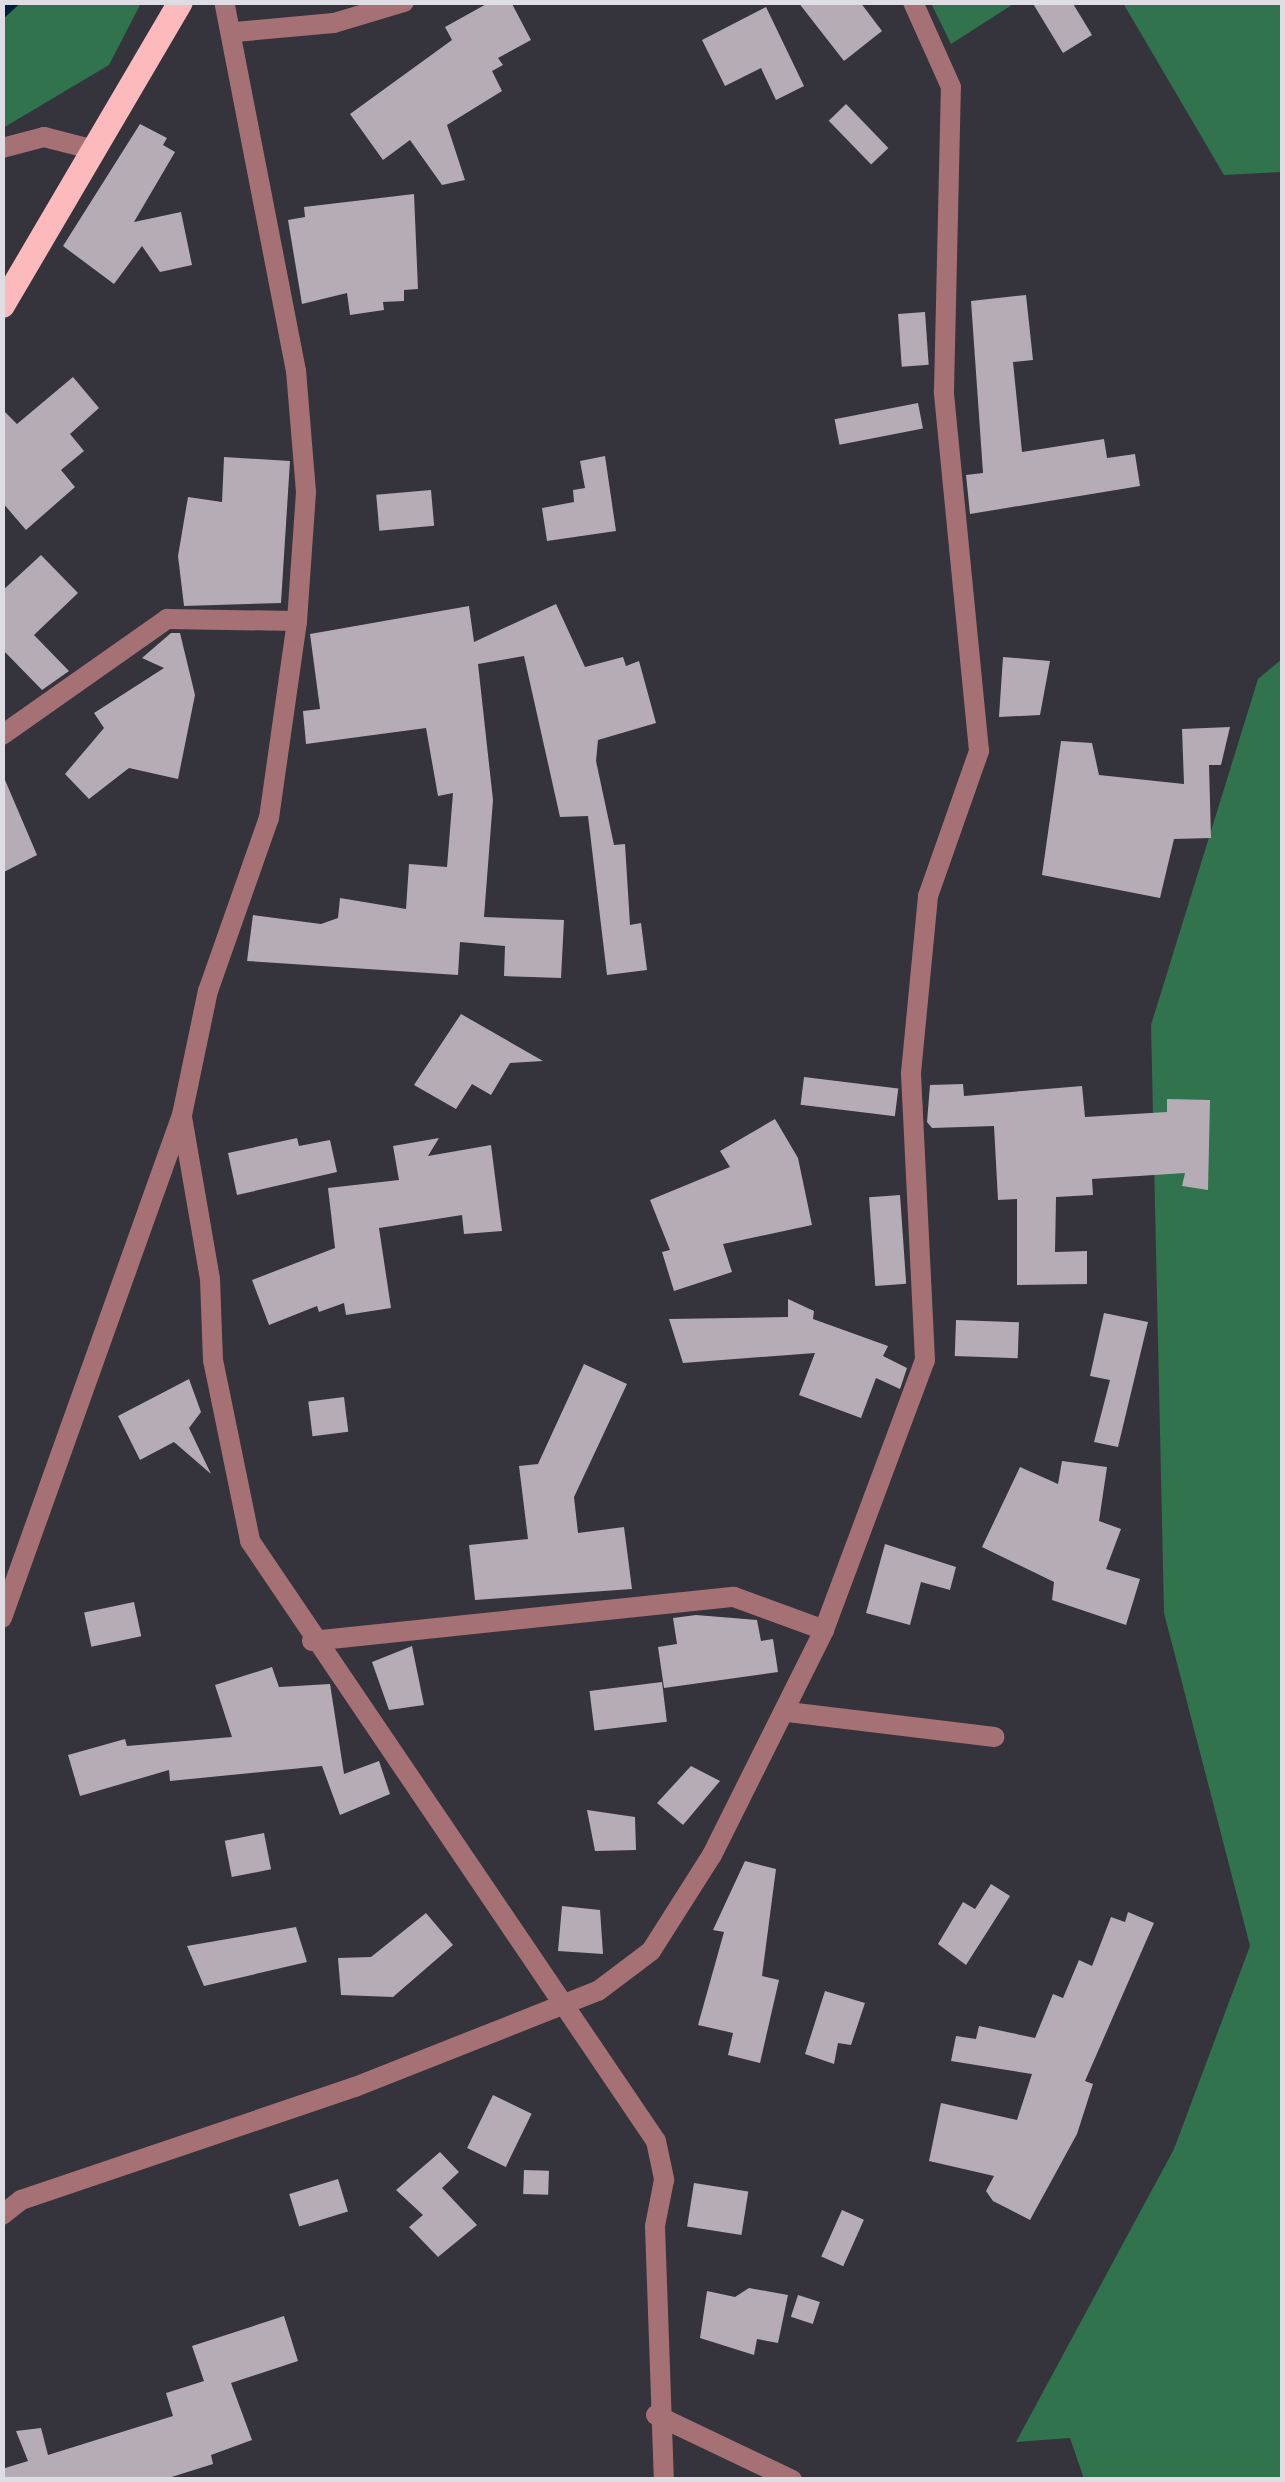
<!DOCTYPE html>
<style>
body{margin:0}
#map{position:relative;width:1285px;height:2482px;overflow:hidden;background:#35333c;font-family:Signika,sans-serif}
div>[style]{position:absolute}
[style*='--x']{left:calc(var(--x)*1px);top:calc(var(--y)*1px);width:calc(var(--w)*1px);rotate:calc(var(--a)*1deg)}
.forest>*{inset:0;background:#30734d}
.stream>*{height:9px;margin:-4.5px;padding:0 4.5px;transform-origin:4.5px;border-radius:4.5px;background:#001d3e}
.building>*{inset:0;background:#b5acb5;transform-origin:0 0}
.minor>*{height:20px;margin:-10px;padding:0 10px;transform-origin:10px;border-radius:10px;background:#a67174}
.primary>*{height:25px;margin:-12.5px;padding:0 12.5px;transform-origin:12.5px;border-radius:12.5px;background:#fcbabd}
span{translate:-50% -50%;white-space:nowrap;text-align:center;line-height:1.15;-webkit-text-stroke:10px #35333c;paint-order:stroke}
.frame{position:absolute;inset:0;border:5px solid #dedde3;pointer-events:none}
</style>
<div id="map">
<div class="forest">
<div style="clip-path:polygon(2px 3px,3px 2px,141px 3px,109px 65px,3px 128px)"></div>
<div style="clip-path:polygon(931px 3px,1015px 3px,951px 44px)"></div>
<div style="clip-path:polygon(1123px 3px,1282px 3px,1282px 172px,1224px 175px)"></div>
<div style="clip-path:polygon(1282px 659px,1282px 2479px,1084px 2479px,1070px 2438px,1016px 2442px,1174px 2149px,1250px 1946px,1164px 1613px,1151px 1025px,1258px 679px)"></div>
</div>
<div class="stream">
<div style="--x:2;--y:13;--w:16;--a:-43"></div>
</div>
<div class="building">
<div style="clip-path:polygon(490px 2px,511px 2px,531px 40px,498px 58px,503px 65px,492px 71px,502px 91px,447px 125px,465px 180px,442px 185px,410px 140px,383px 160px,350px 114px,452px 40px,445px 27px)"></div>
<div style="clip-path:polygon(798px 2px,860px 2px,882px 31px,844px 61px)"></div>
<div style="clip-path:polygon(1032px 2px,1072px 2px,1092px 35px,1063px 53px)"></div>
<div style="clip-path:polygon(766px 7px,804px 86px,776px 100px,761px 68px,725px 86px,702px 40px)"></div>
<div style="left:846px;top:104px;width:61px;height:24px;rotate:46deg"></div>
<div style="clip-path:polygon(140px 124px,167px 138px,163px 145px,175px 152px,134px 222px,181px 212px,192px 265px,160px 272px,142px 246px,114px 284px,63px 246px)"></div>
<div style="clip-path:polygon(414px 194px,418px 289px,404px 290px,404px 301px,383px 302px,384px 310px,350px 315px,347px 293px,302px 304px,288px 220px,305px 217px,304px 207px)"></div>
<div style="clip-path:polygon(1026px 295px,1033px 360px,1013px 362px,1022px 452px,1104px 439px,1107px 458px,1135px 454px,1140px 486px,970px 514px,966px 475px,983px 473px,971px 301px)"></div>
<div style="left:925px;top:312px;width:53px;height:27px;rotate:86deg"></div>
<div style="clip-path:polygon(73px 377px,99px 408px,70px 434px,84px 451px,61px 470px,75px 487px,26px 530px,2px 502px,2px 409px,17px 424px)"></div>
<div style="left:918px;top:403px;width:26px;height:85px;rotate:79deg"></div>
<div style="clip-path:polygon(605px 456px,616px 531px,547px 541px,542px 508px,574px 502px,573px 490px,585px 488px,580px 461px)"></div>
<div style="clip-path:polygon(224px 457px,290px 461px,281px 603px,184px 606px,178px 556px,188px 497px,222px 502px)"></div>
<div style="left:431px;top:490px;width:36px;height:55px;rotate:85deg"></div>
<div style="clip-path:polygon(41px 555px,78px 593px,34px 635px,69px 671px,42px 690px,2px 649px,2px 591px)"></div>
<div style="clip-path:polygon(556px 604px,585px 667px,623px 657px,626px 666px,639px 661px,656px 723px,598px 740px,596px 761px,614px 845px,625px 844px,630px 925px,641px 923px,647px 970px,607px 975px,588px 816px,560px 817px,524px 656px,478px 664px,493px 800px,484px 917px,564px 920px,561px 978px,504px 976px,505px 946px,460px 942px,458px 975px,247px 961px,253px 915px,321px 924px,338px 918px,340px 898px,406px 909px,409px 864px,447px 867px,453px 793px,438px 796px,426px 728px,306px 744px,303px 711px,320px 709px,310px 634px,469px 606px,474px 642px)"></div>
<div style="clip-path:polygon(171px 633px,180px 633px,195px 695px,178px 779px,129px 768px,89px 799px,65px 774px,104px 728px,94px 713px,164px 668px,142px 658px)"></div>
<div style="clip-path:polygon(1003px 657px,1050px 661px,1040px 715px,999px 717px)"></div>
<div style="clip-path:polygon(1230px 727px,1221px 765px,1209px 765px,1211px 838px,1174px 839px,1160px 898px,1042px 875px,1061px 741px,1092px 743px,1099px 775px,1184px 784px,1182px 729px)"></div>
<div style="clip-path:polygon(2px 773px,37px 855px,2px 873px)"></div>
<div style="clip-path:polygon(461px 1014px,543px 1061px,510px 1063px,491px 1095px,472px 1084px,456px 1109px,414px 1085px)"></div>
<div style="left:804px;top:1077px;width:95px;height:28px;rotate:7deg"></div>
<div style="clip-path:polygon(963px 1084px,964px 1096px,1082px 1086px,1085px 1117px,1167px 1112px,1167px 1099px,1210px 1100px,1208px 1190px,1182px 1186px,1185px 1173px,1092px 1179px,1093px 1195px,1056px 1197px,1055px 1252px,1087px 1251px,1087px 1284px,1017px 1285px,1017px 1199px,998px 1200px,994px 1126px,932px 1128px,927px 1122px,930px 1085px)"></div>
<div style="clip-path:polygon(775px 1119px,798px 1158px,812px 1225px,723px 1244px,732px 1272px,674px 1291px,662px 1252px,670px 1250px,650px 1200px,730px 1167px,720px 1151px)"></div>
<div style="clip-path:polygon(297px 1138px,299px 1146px,330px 1140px,337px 1172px,237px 1195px,228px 1153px)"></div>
<div style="clip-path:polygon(439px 1138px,428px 1156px,491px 1145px,502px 1231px,464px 1234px,462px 1215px,379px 1228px,391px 1308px,346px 1315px,344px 1303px,319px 1312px,317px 1306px,269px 1325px,252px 1280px,335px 1248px,328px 1188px,399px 1180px,393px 1146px)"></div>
<div style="left:900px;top:1195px;width:89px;height:31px;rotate:86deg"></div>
<div style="clip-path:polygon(788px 1299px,814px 1311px,813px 1319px,888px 1346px,883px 1356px,907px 1368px,900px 1389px,876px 1378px,861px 1418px,799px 1395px,815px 1353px,683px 1363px,669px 1319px,788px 1317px)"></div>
<div style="clip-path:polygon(1104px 1313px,1148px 1322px,1118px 1447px,1094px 1442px,1110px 1380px,1090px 1376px)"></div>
<div style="left:956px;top:1320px;width:63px;height:36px;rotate:2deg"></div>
<div style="clip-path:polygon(584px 1364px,627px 1384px,574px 1497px,578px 1533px,624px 1527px,632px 1589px,475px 1600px,469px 1545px,528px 1539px,519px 1466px,538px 1464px)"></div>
<div style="clip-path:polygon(189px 1379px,201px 1412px,189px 1428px,211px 1474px,174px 1442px,140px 1460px,118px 1416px)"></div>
<div style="left:344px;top:1397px;width:35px;height:36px;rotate:83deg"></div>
<div style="clip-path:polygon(1062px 1461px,1107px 1467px,1099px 1521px,1121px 1529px,1106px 1569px,1140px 1579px,1126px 1625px,1052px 1600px,1054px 1582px,982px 1547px,1020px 1467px,1058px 1484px)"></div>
<div style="clip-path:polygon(885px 1544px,956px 1567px,950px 1590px,921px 1582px,910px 1625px,866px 1613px)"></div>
<div style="left:134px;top:1602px;width:35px;height:51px;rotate:78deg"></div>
<div style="clip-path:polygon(696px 1615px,757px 1620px,761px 1641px,773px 1639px,778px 1672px,664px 1688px,658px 1647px,677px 1644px,673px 1618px)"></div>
<div style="clip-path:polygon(412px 1646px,424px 1705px,389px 1710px,372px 1662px)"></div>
<div style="clip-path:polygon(272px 1667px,279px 1687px,330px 1684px,344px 1774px,379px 1761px,390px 1794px,340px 1815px,322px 1766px,170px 1781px,169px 1770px,80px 1796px,68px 1755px,125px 1739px,127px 1746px,232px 1737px,215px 1685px)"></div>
<div style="left:662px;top:1682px;width:40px;height:73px;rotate:83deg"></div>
<div style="clip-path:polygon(691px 1766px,720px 1781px,683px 1825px,657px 1803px)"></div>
<div style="clip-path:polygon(587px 1810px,635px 1817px,636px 1850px,595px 1851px)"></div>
<div style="left:264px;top:1833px;width:37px;height:40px;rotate:79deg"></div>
<div style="clip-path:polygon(745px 1861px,776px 1869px,762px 1976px,779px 1980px,760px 2063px,728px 2055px,733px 2033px,698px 2025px,724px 1932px,713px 1930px)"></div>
<div style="clip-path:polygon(991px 1884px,1010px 1896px,966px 1965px,938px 1944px,963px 1902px,975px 1909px)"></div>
<div style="clip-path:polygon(562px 1906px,600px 1910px,603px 1954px,558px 1951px)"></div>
<div style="clip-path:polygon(1128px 1912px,1154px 1923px,1085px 2081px,1093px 2084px,1077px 2134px,1030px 2220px,993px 2201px,986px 2191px,994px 2176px,929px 2161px,941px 2103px,1017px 2120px,1032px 2074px,951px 2061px,956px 2036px,976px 2039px,979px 2026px,1035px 2038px,1053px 1994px,1063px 1998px,1079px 1960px,1092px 1966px,1111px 1917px,1125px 1922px)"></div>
<div style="clip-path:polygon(426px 1913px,453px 1945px,393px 1997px,341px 1995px,338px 1958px,371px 1957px)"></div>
<div style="clip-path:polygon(296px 1927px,307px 1962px,204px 1986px,187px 1946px)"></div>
<div style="clip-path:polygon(825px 1991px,865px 2003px,851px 2045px,838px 2043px,834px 2064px,805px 2054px)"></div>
<div style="left:493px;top:2095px;width:43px;height:59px;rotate:26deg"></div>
<div style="clip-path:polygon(440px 2152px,459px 2172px,442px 2188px,477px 2225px,438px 2257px,409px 2227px,423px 2215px,396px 2190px)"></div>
<div style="left:524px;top:2170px;width:25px;height:24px;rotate:2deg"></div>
<div style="left:338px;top:2179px;width:34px;height:51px;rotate:73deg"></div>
<div style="left:694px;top:2183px;width:55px;height:44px;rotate:9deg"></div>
<div style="left:842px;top:2210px;width:24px;height:51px;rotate:24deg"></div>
<div style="clip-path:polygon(749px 2288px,788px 2295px,778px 2343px,757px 2339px,754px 2355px,700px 2338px,707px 2291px,735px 2297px)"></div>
<div style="left:798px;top:2295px;width:23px;height:23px;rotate:18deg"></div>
<div style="clip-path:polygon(284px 2316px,298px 2361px,231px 2383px,252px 2440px,211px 2455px,213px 2464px,162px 2480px,2px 2480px,2px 2469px,28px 2461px,16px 2431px,41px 2428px,48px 2455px,173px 2416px,166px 2393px,204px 2381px,192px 2346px)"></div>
</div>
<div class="minor">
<div style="--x:235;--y:32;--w:99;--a:-5.2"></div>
<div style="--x:334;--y:23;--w:73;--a:-16.7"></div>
<div style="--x:2;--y:148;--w:43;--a:-14.7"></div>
<div style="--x:44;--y:137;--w:53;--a:14.3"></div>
<div style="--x:2;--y:735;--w:202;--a:-35.1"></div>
<div style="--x:167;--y:619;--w:130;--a:0.9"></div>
<div style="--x:182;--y:1117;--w:164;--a:80.2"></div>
<div style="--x:210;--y:1279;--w:81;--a:87.9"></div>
<div style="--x:213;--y:1360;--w:185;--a:78.4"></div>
<div style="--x:250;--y:1541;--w:724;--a:55.92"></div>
<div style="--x:656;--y:2141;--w:40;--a:78"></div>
<div style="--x:664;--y:2180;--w:47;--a:101.1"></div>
<div style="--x:655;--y:2226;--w:254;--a:88"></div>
<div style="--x:2;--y:1618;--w:534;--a:-70.31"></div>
<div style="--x:182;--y:1115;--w:127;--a:-78.2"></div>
<div style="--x:208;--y:991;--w:183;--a:-70.6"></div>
<div style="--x:269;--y:818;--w:199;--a:-81.9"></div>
<div style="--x:297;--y:621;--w:129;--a:-86"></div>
<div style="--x:306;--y:492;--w:121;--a:-94.7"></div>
<div style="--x:296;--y:371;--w:376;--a:-101"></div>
<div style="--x:312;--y:1641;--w:424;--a:-6"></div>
<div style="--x:734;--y:1597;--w:96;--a:20.1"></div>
<div style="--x:788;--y:1712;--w:208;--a:6.9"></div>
<div style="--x:2;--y:2215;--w:24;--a:-38"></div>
<div style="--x:21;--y:2200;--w:353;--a:-18.7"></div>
<div style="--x:355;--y:2087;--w:261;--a:-21.6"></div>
<div style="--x:598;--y:1991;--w:66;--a:-37"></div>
<div style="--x:651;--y:1951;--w:114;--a:-57.6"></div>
<div style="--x:712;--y:1855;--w:251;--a:-63.5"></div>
<div style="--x:824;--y:1630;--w:288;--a:-69.5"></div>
<div style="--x:925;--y:1360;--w:287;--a:-92.8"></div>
<div style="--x:911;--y:1073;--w:178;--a:-84.5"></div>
<div style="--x:928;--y:896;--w:154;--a:-70.6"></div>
<div style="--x:979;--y:751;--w:362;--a:-95.6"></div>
<div style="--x:944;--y:391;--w:304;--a:-88.7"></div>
<div style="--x:951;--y:87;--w:93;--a:-114.1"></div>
<div style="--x:656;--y:2415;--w:151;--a:25.5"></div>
</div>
<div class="primary">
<div style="--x:2;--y:305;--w:351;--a:-59.6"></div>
</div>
<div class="frame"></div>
</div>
